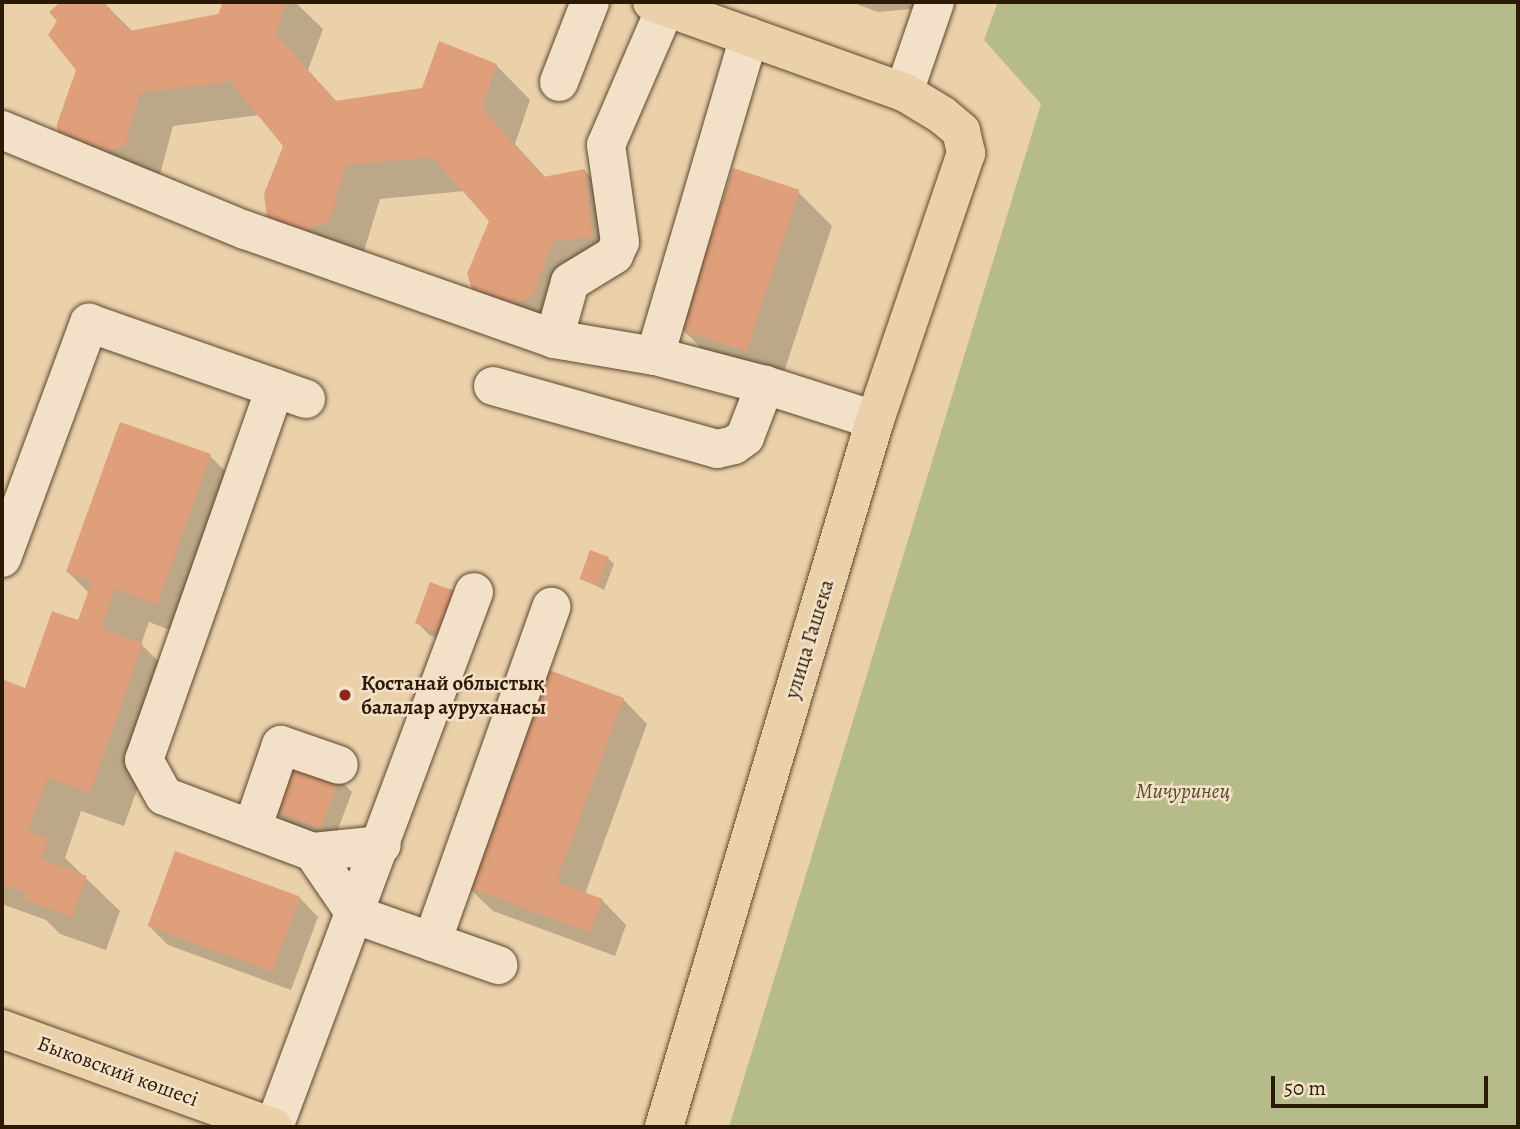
<!DOCTYPE html>
<meta charset="utf-8">
<style>
body{margin:0}
#map{position:relative;width:1520px;height:1129px;overflow:hidden;background:#ebd1aa;font-family:Alegreya,serif}
div>[style]{position:absolute}
[style*='--x']{left:calc(var(--x)*1px);top:calc(var(--y)*1px);width:calc(var(--w)*1px);rotate:calc(var(--a)*1deg)}
.green>*{inset:0;background:#b6bc89}
.shadow>*{inset:0;background:#0003}
.building>*{inset:0;background:#df9f7b;transform-origin:0 0}
.roads{filter:drop-shadow(0 0 2px #5b482f) drop-shadow(0 0 2px #5b482f)}
.minor>*{height:38px;margin:-19px;padding:0 19px;transform-origin:19px;border-radius:19px;background:#f2e1c8}
.major>*{height:38px;margin:-19px;padding:0 19px;transform-origin:19px;border-radius:19px;background:#ebd1aa}
.dots>*{width:19px;height:19px;translate:-50% -50%;box-sizing:border-box;border:4px solid #f2e1c8;border-radius:50%}
span{translate:-50% -50%;white-space:nowrap;text-align:center;line-height:1.15;-webkit-text-stroke:5px #f2e1c8;paint-order:stroke}
.street-label{font-size:21px;color:#2b1a06}
.poi-label{font-size:21px;color:#2b1a06;font-weight:700}
.left{translate:0 -50%;text-align:left}
.park-label{font-size:21px;color:#554b2d;font-style:italic}
.frame{position:absolute;inset:0;border:4px solid #2b1a06;pointer-events:none}
.scale{position:absolute;left:1271px;top:1076px;width:217px;height:32px;box-sizing:border-box;border:4px solid #2b1a06;border-top:0;padding-left:9px;font-size:21px;line-height:24px;white-space:nowrap;color:#2b1a06;-webkit-text-stroke:5px #f2e1c8;paint-order:stroke}
</style>
<div id="map">
<div class="green">
<div style="clip-path:polygon(998px 2px,1518px 2px,1518px 1127px,729px 1127px,1041px 104px,984px 40px)"></div>
</div>
<div class="shadow">
<div style="clip-path:polygon(63px 2px,103px 2px,133px 32px,219px 16px,224px 2px,295px 2px,323px 29px,308px 70px,338px 103px,423px 90px,496px 65px,530px 100px,515px 144px,546px 178px,585px 171px,619px 205px,626px 271px,587px 274px,567px 330px,474px 290px,491px 221px,465px 191px,380px 199px,363px 254px,303px 251px,269px 216px,285px 146px,260px 115px,173px 126px,159px 178px,94px 175px,78px 70px,59px 20px,52px 12px)"></div>
<div style="clip-path:polygon(851px 2px,922px 2px,912px 9px,878px 12px)"></div>
<div style="clip-path:polygon(798px 192px,832px 226px,780px 384px,716px 363px,682px 329px)"></div>
<div style="clip-path:polygon(210px 456px,244px 490px,191px 638px,149px 622px,141px 644px,176px 679px,124px 826px,81px 811px,65px 858px,120px 911px,106px 950px,60px 934px,46px 920px,2px 904px,2px 681px,27px 690px,79px 622px,89px 593px,68px 572px)"></div>
<div style="clip-path:polygon(608px 558px,614px 564px,604px 590px,581px 578px)"></div>
<div style="clip-path:polygon(460px 595px,458px 645px,429px 635px,417px 622px)"></div>
<div style="clip-path:polygon(623px 699px,647px 724px,585px 894px,602px 900px,626px 925px,615px 956px,493px 911px,468px 887px)"></div>
<div style="clip-path:polygon(339px 779px,352px 792px,334px 840px,285px 822px,272px 809px)"></div>
<div style="clip-path:polygon(300px 898px,318px 917px,291px 990px,168px 945px,149px 926px)"></div>
</div>
<div class="building">
<div style="clip-path:polygon(61px 2px,104px 2px,129px 31px,218px 14px,223px 2px,286px 2px,275px 34px,335px 101px,422px 88px,439px 41px,497px 64px,482px 108px,543px 177px,585px 169px,593px 237px,553px 241px,533px 296px,515px 304px,473px 291px,467px 274px,489px 221px,433px 157px,346px 165px,330px 220px,304px 232px,267px 217px,264px 194px,283px 146px,230px 81px,140px 93px,125px 145px,96px 156px,58px 142px,57px 124px,76px 70px,48px 35px,57px 21px,49px 12px)"></div>
<div style="left:733px;top:168px;width:70px;height:170px;rotate:18deg"></div>
<div style="clip-path:polygon(120px 422px,211px 454px,157px 605px,115px 589px,101px 628px,143px 643px,90px 793px,47px 778px,28px 832px,48px 839px,41px 859px,87px 876px,72px 917px,24px 900px,27px 893px,2px 884px,2px 679px,25px 688px,52px 611px,78px 620px,92px 581px,66px 572px)"></div>
<div style="left:590px;top:550px;width:20px;height:31px;rotate:20deg"></div>
<div style="left:430px;top:582px;width:33px;height:44px;rotate:20deg"></div>
<div style="clip-path:polygon(546px 669px,624px 698px,556px 882px,603px 899px,590px 932px,466px 887px)"></div>
<div style="left:289px;top:759px;width:54px;height:54px;rotate:20deg"></div>
<div style="left:175px;top:851px;width:133px;height:80px;rotate:20deg"></div>
</div>
<div class="roads">
<div class="minor">
<div style="--x:559;--y:82;--w:86;--a:-68.8"></div>
<div style="--x:904;--y:92;--w:95;--a:-71"></div>
<div style="--x:2;--y:130;--w:263;--a:22.4"></div>
<div style="--x:245;--y:230;--w:328;--a:19.4"></div>
<div style="--x:554;--y:339;--w:102;--a:9.6"></div>
<div style="--x:655;--y:356;--w:114;--a:14.8"></div>
<div style="--x:765;--y:385;--w:115;--a:17.7"></div>
<div style="--x:554;--y:339;--w:59;--a:-74.3"></div>
<div style="--x:570;--y:282;--w:52;--a:-31.5"></div>
<div style="--x:614;--y:255;--w:14;--a:-65"></div>
<div style="--x:620;--y:242;--w:98;--a:-98.2"></div>
<div style="--x:606;--y:145;--w:156;--a:-66.6"></div>
<div style="--x:655;--y:356;--w:333;--a:-73.6"></div>
<div style="--x:493;--y:386;--w:233;--a:15.7"></div>
<div style="--x:717;--y:449;--w:17;--a:-13"></div>
<div style="--x:734;--y:445;--w:14;--a:-36"></div>
<div style="--x:745;--y:437;--w:56;--a:-69"></div>
<div style="--x:275;--y:388;--w:394;--a:109.4"></div>
<div style="--x:144;--y:760;--w:41;--a:60.9"></div>
<div style="--x:164;--y:796;--w:159;--a:20.6"></div>
<div style="--x:313;--y:852;--w:76;--a:55.7"></div>
<div style="--x:356;--y:915;--w:151;--a:19.4"></div>
<div style="--x:2;--y:558;--w:251;--a:-69.7"></div>
<div style="--x:89;--y:323;--w:230;--a:19.3"></div>
<div style="--x:252;--y:829;--w:89;--a:-71"></div>
<div style="--x:281;--y:745;--w:61;--a:19"></div>
<div style="--x:313;--y:852;--w:69;--a:-5.8"></div>
<div style="--x:432;--y:942;--w:356;--a:-70.4"></div>
<div style="--x:274;--y:1127;--w:571;--a:-69.5"></div>
</div>
<div class="major">
<div style="--x:652;--y:2;--w:268;--a:19.7"></div>
<div style="--x:904;--y:92;--w:44;--a:31.2"></div>
<div style="--x:942;--y:115;--w:25;--a:40"></div>
<div style="--x:961;--y:131;--w:23;--a:77"></div>
<div style="--x:966;--y:153;--w:282;--a:108.8"></div>
<div style="--x:875;--y:420;--w:738;--a:106.62"></div>
<div style="--x:2;--y:1029;--w:288;--a:19.9"></div>
</div>
</div>
<div class="dots">
<div style="left:345px;top:695px;background:#8f2418"></div>
</div>
<div class="street-label">
<span style="left:809px;top:639px;rotate:-73deg">улица Гашека</span>
<span style="left:118px;top:1071px;rotate:20deg">Быковский көшесі</span>
</div>
<div class="poi-label">
<span class="left" style="left:361px;top:695px">Қостанай облыстық<br>балалар ауруханасы</span>
</div>
<div class="park-label">
<span style="left:1183px;top:791px">Мичуринец</span>
</div>
<div class="frame"></div>
<div class="scale">50 m</div>
</div>
